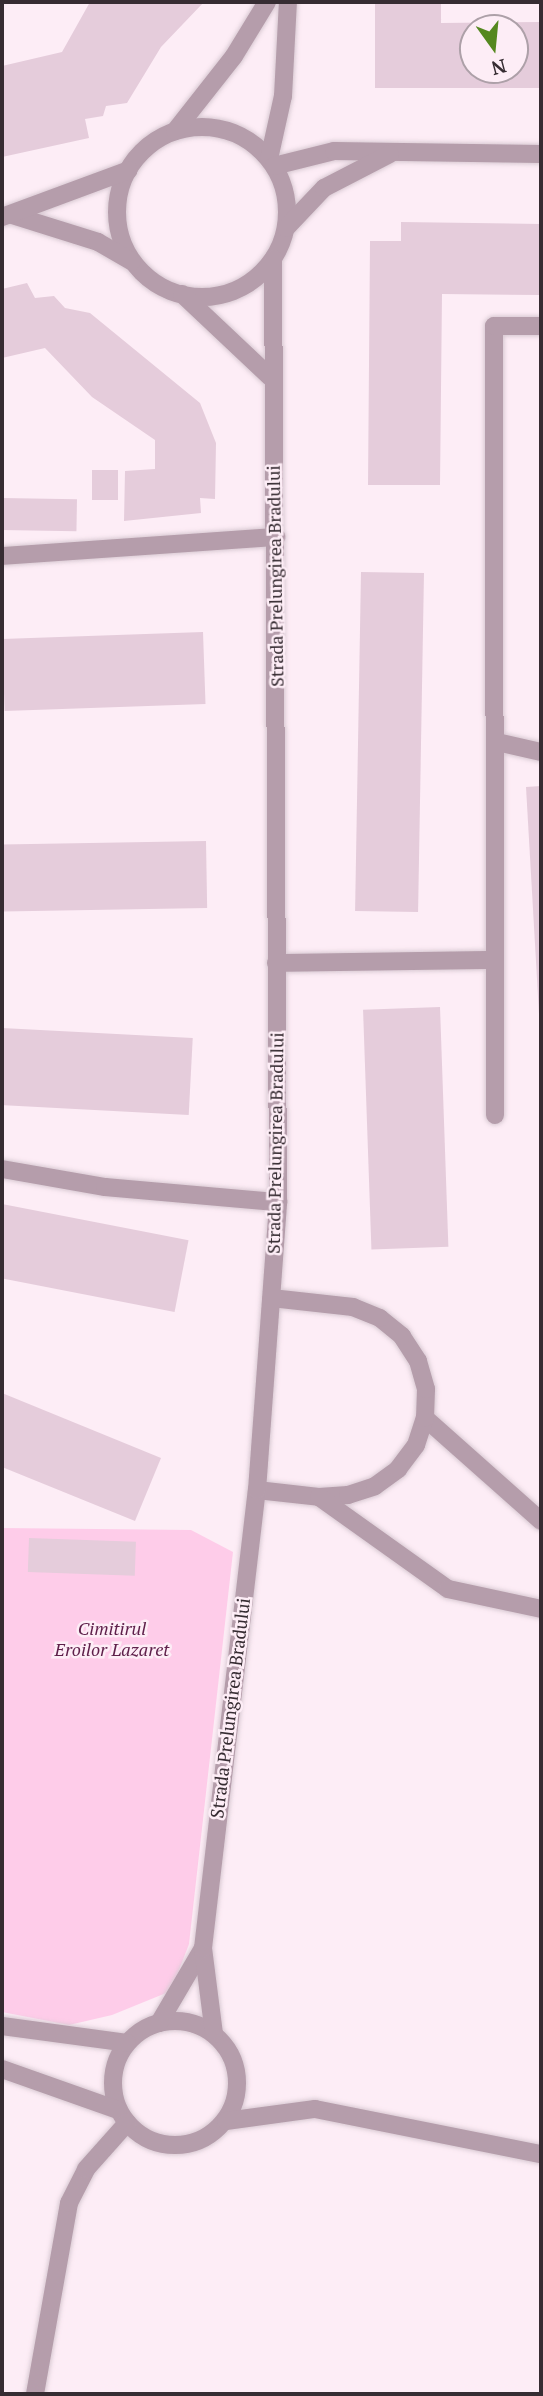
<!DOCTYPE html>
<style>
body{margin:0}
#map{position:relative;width:543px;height:2396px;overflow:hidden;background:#fdedf6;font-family:"PT Serif",serif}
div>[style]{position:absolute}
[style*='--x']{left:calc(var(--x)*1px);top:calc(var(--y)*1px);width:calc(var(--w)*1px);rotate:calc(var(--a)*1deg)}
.green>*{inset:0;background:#fecce9}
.building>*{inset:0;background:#e5ccdb;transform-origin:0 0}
.roads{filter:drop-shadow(0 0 2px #d9cad3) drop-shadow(0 0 2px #d9cad3)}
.minor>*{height:18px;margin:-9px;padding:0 9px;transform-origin:9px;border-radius:9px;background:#b59dab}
.minor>.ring{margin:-9px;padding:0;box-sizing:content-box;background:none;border:18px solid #b59dab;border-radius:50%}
span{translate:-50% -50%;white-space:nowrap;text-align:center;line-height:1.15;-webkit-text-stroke:5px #fdedf6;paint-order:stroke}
.street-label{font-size:18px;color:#362c32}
.park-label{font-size:18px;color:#5e1f4a;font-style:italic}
.frame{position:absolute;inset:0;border:4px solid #362c32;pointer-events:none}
.north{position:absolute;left:459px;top:14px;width:70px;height:70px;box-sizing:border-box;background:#fdedf6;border:2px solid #ada0a8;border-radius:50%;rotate:165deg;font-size:19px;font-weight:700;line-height:28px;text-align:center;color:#362c32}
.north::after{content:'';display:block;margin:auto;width:24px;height:32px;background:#55881f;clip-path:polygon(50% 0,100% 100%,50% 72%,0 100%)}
</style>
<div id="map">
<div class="green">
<div style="clip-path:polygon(2px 1528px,191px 1530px,233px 1552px,189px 1944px,171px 1991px,112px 2015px,69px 2025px,2px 2012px)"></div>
</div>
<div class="building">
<div style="clip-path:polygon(90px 2px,204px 2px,161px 47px,127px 103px,106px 106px,103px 116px,85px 119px,89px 138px,2px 157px,2px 66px,62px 52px)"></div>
<div style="clip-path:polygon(evenodd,375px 2px,441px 2px,441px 23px,541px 22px,541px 88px,375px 88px,375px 2px,473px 28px,515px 28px,515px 70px,473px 70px,473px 28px)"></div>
<div style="clip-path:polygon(401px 222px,541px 224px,541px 295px,442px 294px,440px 485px,368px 485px,370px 241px,401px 241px)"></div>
<div style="clip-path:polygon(27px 283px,35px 298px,54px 296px,65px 308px,90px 313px,200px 403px,216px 443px,215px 499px,200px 498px,201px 513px,124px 521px,125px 471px,155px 469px,155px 440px,92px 397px,45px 348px,2px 358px,2px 289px)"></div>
<div style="left:118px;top:470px;width:30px;height:26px;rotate:90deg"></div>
<div style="left:2px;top:498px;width:75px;height:32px;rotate:1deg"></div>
<div style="left:361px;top:572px;width:63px;height:339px;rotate:1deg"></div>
<div style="left:203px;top:632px;width:72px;height:201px;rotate:88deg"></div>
<div style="clip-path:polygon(541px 786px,541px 1014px,539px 1014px,526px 787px)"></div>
<div style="left:206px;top:841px;width:67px;height:204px;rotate:89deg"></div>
<div style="left:440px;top:1007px;width:240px;height:77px;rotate:88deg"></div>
<div style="left:2px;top:1028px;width:191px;height:77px;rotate:3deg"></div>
<div style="left:2px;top:1204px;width:190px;height:73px;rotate:11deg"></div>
<div style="clip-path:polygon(2px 1393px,161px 1458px,135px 1521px,2px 1467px)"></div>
<div style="left:29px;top:1538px;width:107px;height:34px;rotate:2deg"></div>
</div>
<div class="roads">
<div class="minor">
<div class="ring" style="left:117px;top:127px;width:152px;height:152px"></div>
<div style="--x:175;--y:131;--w:95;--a:-51.8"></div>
<div style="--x:234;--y:56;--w:63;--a:-58.6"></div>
<div style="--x:269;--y:159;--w:65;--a:-77.5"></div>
<div style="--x:283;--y:96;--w:94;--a:-87"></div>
<div style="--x:274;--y:166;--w:62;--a:-14"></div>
<div style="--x:334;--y:151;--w:207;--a:0.8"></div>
<div style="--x:12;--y:215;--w:90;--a:17.4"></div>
<div style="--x:98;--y:242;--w:39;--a:30"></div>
<div style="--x:2;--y:217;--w:135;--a:-20.3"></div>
<div style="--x:286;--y:228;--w:55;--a:-46.5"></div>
<div style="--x:324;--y:188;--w:74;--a:-27.3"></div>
<div style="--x:182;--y:294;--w:121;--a:43.3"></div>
<div style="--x:2;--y:556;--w:275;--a:-4"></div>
<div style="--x:497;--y:742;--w:45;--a:12.8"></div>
<div style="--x:276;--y:963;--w:219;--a:-0.8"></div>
<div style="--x:495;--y:1115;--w:789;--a:-90.07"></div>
<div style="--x:494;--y:326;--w:47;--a:0"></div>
<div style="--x:2;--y:1169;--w:105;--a:9.9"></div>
<div style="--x:105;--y:1187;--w:174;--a:5"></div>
<div style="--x:425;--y:1418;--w:155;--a:41.6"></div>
<div style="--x:257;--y:1490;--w:62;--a:6.4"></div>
<div style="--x:319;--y:1497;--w:29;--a:-4"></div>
<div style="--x:348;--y:1495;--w:28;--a:-18"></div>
<div style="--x:375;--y:1486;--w:29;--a:-36"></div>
<div style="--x:398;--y:1469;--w:30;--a:-53"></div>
<div style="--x:416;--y:1445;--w:28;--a:-72"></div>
<div style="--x:425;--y:1418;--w:29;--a:-88"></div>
<div style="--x:426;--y:1389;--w:29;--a:-106"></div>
<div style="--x:418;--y:1361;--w:30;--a:-123"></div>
<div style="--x:402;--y:1336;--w:28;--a:-141"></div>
<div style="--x:380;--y:1318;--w:29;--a:-158"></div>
<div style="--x:353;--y:1307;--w:82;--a:-173.7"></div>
<div style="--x:319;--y:1497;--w:158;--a:35.5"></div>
<div style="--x:448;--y:1589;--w:95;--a:12.1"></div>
<div class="ring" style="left:113px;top:2021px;width:106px;height:106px"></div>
<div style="--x:159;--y:2023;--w:87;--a:-59.6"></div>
<div style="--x:2;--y:2026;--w:126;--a:7.7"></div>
<div style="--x:214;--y:2034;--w:87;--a:-97.3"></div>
<div style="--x:203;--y:1948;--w:461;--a:-83.3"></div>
<div style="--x:257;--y:1490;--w:289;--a:-85.8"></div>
<div style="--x:278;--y:1202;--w:943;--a:-90.3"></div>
<div style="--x:2;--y:2069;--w:123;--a:19.5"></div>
<div style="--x:226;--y:2121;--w:90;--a:-7.7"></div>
<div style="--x:315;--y:2109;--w:230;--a:11.3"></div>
<div style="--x:35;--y:2394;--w:194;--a:-79.9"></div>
<div style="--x:69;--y:2203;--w:38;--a:-63"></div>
<div style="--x:86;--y:2169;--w:62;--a:-48.3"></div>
</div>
</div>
<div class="street-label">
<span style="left:275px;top:576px;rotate:-91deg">Strada Prelungirea Bradului</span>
<span style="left:275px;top:1143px;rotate:-89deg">Strada Prelungirea Bradului</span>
<span style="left:230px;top:1708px;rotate:-83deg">Strada Prelungirea Bradului</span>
</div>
<div class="park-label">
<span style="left:112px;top:1639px">Cimitirul<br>Eroilor Lazaret</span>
</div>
<div class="frame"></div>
<div class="north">N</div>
</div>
